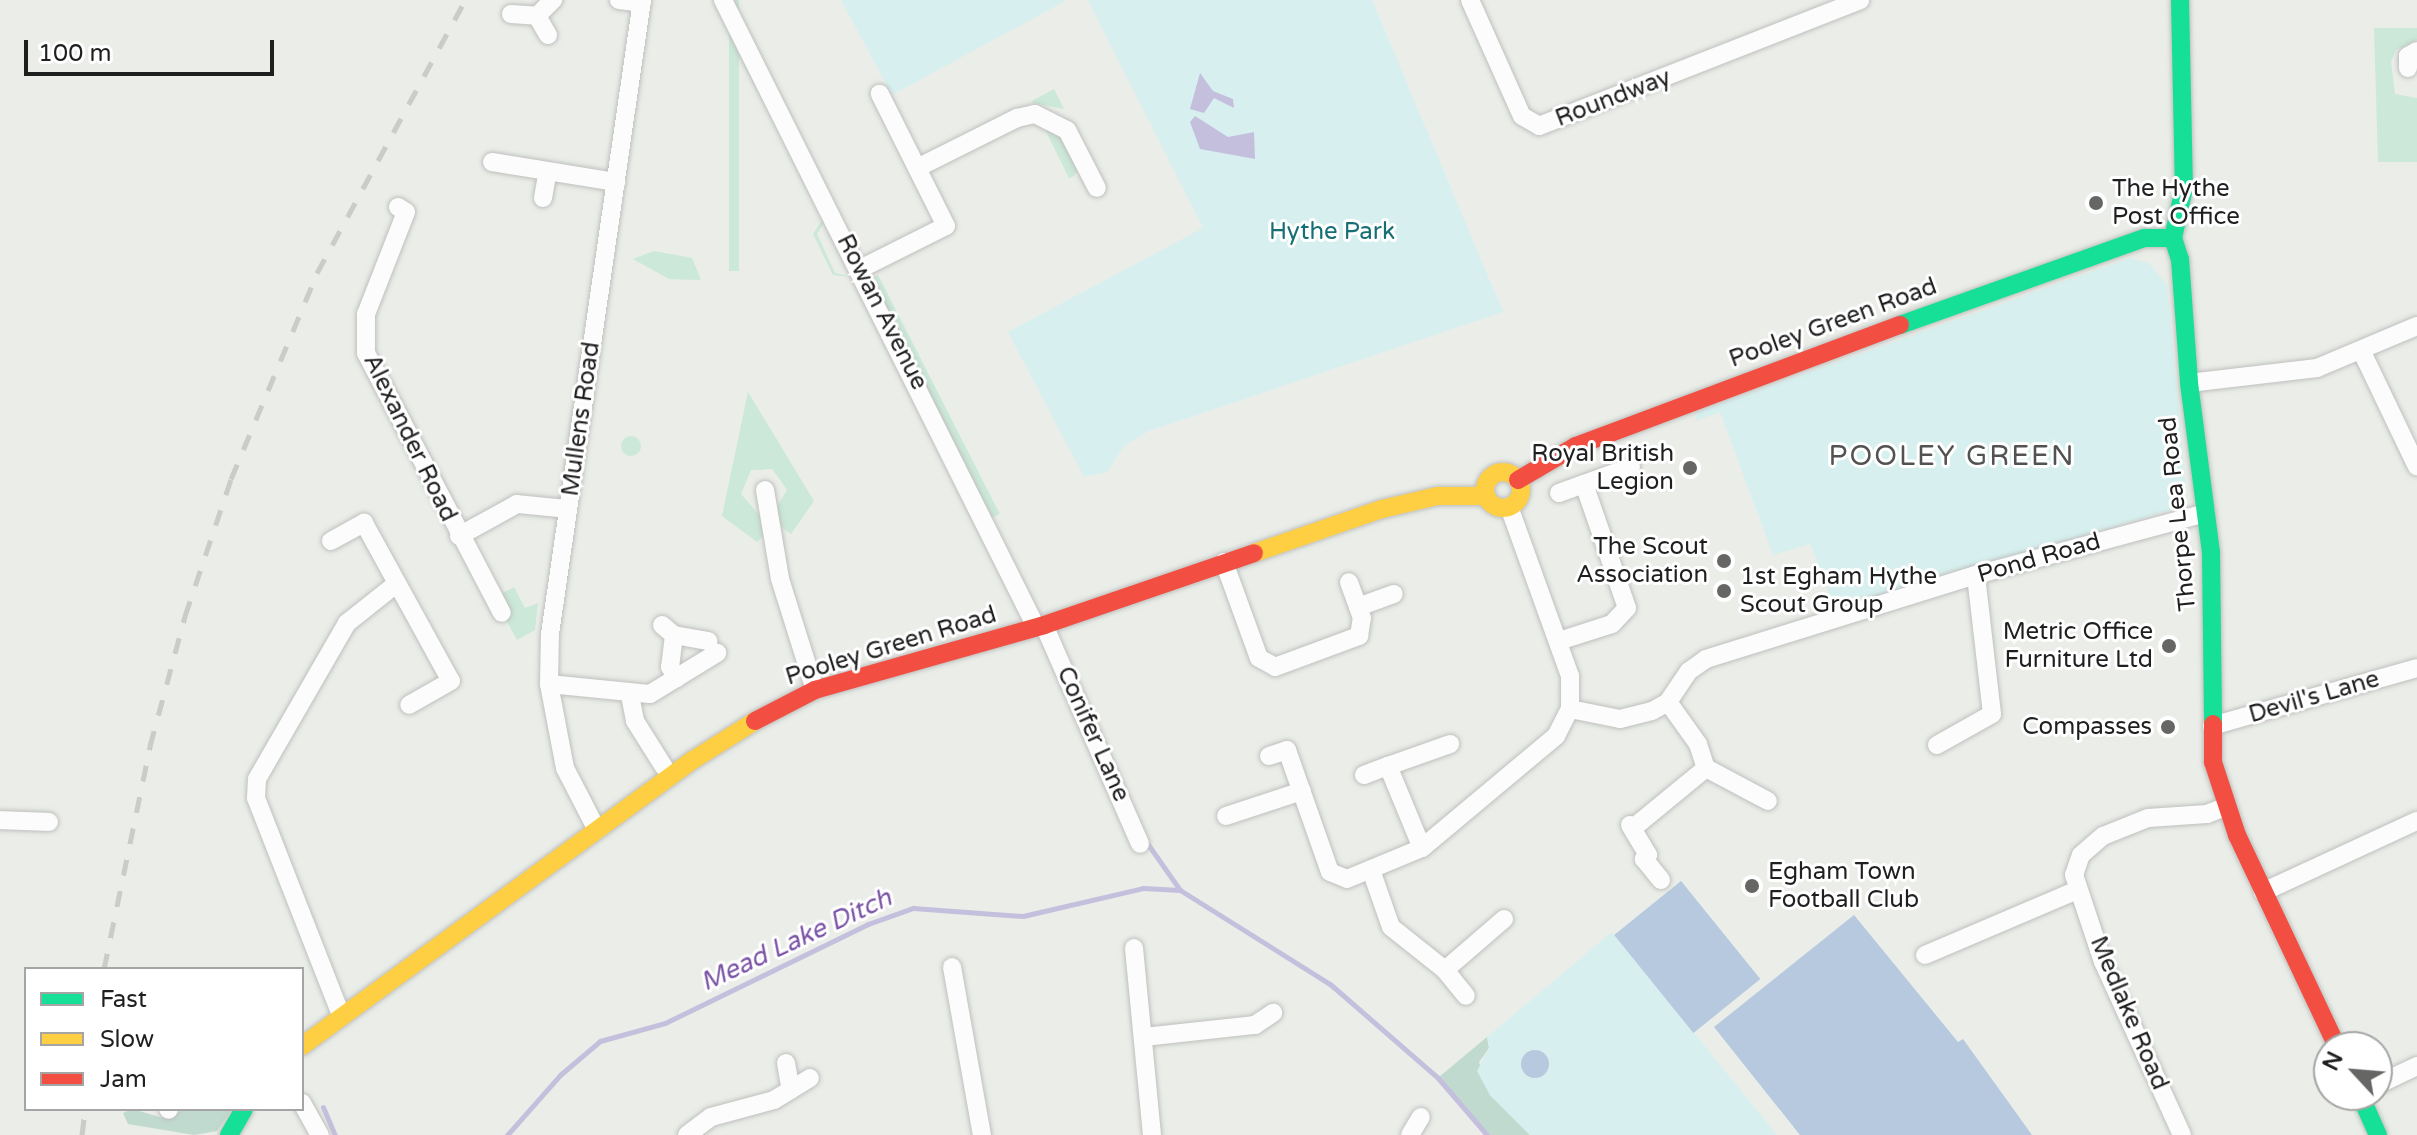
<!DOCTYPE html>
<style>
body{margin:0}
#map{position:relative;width:2417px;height:1135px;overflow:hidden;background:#eaede8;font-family:"Varela Round",sans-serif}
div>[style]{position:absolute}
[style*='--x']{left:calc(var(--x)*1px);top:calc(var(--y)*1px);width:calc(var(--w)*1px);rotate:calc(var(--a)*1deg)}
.grass>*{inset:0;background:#cbe8d8;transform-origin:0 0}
.round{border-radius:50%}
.forest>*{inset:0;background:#c1dad0}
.park>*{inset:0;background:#d7f0ef}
.pitch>*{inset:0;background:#b6c9df;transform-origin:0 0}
.water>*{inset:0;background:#c4bfdd}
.stream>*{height:5px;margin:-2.5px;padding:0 2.5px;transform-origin:2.5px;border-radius:2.5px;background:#c4bfdd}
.roads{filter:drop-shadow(0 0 2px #bfc0be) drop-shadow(0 0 2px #bfc0be)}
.street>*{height:18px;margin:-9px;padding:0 9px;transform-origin:9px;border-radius:9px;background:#fcfcfc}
.fast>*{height:18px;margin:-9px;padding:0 9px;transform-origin:9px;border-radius:9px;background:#16e098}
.slow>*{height:18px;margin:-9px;padding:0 9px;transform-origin:9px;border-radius:9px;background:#ffcf43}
.slow>.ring{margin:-9px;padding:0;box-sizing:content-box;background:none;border:18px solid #ffcf43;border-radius:50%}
.jam>*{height:18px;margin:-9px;padding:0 9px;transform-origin:9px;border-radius:9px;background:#f24e42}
.rail>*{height:5px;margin-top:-2.5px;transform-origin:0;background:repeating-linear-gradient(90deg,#cbcbca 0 16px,transparent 0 32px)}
.dots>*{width:22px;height:22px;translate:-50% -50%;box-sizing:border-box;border:4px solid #fff;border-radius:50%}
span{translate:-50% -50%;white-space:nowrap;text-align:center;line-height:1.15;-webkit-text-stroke:6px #fff;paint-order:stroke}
.street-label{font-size:24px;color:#1f1f1f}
.poi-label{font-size:24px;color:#1f1f1f}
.left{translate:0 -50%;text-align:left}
.right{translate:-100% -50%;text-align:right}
.park-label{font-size:24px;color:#166f74}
.water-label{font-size:26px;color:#7b54a6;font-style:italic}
.quarter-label{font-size:28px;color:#525252;letter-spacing:2px}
.legend{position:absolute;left:24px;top:967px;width:280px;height:144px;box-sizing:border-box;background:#fff;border:2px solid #a5a5a5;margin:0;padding:10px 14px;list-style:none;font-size:24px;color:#1f1f1f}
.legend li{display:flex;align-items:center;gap:16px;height:40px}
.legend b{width:40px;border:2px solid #a5a5a5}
.north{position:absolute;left:2313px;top:1031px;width:80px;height:80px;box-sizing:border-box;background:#fff;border:2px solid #a5a5a5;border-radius:50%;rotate:296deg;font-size:22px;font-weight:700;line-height:32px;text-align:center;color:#1f1f1f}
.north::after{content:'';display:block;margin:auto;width:28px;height:36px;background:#666765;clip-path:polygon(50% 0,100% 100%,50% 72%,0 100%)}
.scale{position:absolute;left:24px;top:40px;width:250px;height:36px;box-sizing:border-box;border:4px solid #1f1f1f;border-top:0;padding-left:10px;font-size:24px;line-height:28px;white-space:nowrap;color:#1f1f1f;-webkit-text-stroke:6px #fff;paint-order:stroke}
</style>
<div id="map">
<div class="grass">
<div style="clip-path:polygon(711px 0,826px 220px,817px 234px,835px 273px,852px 277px,833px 275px,813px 234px,823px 219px)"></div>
<div style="left:729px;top:0;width:10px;height:271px"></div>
<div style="clip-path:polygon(2374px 28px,2417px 28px,2417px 40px,2396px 50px,2391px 62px,2395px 94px,2417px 98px,2417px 162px,2378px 162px)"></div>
<div style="clip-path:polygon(1054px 89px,1064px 109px,1033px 103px,1032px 101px)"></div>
<div style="clip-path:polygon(1042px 123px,1062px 133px,1078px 169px,1074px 176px,1069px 178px)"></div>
<div style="clip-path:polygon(654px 251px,692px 258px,701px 280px,669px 279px,633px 259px)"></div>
<div style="left:878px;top:275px;width:268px;height:18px;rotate:63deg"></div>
<div style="clip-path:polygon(748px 392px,814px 501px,791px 534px,776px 523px,776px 508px,787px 490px,781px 481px,772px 469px,751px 470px,741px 494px,760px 516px,764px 535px,757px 542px,722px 516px)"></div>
<div class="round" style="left:621px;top:436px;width:20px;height:20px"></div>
<div style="clip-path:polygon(514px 587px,525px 608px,538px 603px,535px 630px,517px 640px,494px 598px)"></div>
</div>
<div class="forest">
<div style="clip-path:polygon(1487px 1037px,1489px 1048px,1479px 1062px,1490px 1095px,1530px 1135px,1490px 1135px,1439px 1077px)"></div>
<div style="clip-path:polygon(132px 1109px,167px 1119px,184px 1109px,232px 1109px,217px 1131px,194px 1135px,128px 1124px,123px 1113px)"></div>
</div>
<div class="park">
<div style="clip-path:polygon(841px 0,1067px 0,892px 95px)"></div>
<div style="clip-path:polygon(1088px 0,1372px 0,1503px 312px,1149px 431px,1124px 446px,1107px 472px,1084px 477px,1008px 332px,1203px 228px)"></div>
<div style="clip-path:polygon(2130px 258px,2149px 263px,2167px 285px,2187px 499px,2180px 507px,1836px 611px,1810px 544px,1773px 555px,1720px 412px,1696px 421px,1697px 412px)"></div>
<div style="clip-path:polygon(1612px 932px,1777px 1135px,1530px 1135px,1490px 1095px,1477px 1071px,1489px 1048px,1487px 1037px)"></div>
</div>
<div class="pitch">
<div style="left:1681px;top:881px;width:126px;height:86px;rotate:51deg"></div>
<div style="clip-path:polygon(1854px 915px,1958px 1042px,1963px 1039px,2032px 1135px,1800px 1135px,1714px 1027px)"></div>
<div class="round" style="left:1521px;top:1050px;width:28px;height:28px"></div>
</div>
<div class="water">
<div style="clip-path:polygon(1200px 73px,1213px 91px,1233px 99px,1234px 108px,1214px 98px,1204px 113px,1190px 109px)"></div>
<div style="clip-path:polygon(1195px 116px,1228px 137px,1254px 132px,1255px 159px,1200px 149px,1190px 122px)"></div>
</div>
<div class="stream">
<div style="--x:1147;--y:843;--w:57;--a:54.9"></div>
<div style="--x:323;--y:1107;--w:30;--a:67"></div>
<div style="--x:507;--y:1135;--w:80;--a:-48.5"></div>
<div style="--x:560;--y:1075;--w:52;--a:-40.4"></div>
<div style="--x:600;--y:1041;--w:67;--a:-15.5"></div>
<div style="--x:665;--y:1023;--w:226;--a:-26"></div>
<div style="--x:868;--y:924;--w:48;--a:-19.6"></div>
<div style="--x:913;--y:908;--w:110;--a:4.2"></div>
<div style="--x:1023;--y:916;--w:123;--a:-13.1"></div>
<div style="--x:1143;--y:888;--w:37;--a:3"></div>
<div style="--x:1180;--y:890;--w:177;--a:32.1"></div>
<div style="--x:1330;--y:984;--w:143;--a:41"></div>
<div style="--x:1438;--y:1078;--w:75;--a:49.3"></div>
</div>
<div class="roads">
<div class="street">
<div style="--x:619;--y:0;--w:23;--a:7"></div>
<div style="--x:723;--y:0;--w:701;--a:63.47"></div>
<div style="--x:1470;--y:0;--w:127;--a:65.9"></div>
<div style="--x:1522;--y:116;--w:20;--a:30"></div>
<div style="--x:1539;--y:126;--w:345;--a:-21.4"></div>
<div style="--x:511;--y:14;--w:26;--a:4"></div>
<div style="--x:537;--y:16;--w:23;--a:-45"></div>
<div style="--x:537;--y:16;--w:22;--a:60"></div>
<div style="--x:2408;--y:68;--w:12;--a:-90"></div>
<div style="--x:2408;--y:56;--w:10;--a:-29"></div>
<div style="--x:492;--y:162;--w:126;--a:9.2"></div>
<div style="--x:917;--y:168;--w:112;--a:-26.6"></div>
<div style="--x:1017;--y:118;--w:18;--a:-13"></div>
<div style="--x:1035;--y:114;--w:36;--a:27"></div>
<div style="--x:1067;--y:130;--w:65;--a:62.7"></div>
<div style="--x:543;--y:198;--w:27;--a:-80"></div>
<div style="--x:398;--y:207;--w:9;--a:32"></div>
<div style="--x:406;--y:212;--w:110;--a:111.4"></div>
<div style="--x:366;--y:314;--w:39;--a:90"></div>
<div style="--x:366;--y:353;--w:293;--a:62.4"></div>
<div style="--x:860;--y:269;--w:96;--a:-26.6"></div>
<div style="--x:946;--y:226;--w:148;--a:-116.6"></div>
<div style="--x:2362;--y:352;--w:127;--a:64.4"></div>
<div style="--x:2189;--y:383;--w:129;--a:-6.7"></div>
<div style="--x:2317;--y:368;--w:108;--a:-22.8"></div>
<div style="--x:765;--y:490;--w:90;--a:80.4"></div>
<div style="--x:780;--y:579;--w:116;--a:72.5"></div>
<div style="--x:1559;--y:493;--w:27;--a:-20"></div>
<div style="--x:459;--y:536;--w:66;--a:-28.9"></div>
<div style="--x:517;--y:504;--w:51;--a:5.6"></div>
<div style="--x:331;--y:541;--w:38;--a:-29"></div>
<div style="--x:364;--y:523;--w:180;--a:61.2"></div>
<div style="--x:451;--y:681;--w:48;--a:150.3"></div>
<div style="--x:1224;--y:562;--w:102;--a:70"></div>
<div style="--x:1259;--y:658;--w:18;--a:29"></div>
<div style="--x:1275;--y:667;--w:90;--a:-20.3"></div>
<div style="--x:1359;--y:636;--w:18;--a:-81"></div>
<div style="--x:1362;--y:618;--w:38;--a:-110"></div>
<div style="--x:1358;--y:607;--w:38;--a:-20"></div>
<div style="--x:662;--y:625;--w:16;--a:40"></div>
<div style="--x:674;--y:635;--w:35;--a:10"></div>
<div style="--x:1044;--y:625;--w:239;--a:66.3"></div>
<div style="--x:674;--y:635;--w:32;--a:97"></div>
<div style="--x:670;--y:667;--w:13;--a:58"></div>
<div style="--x:1562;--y:640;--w:52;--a:-17.7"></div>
<div style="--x:1612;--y:624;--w:22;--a:-47"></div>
<div style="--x:1627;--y:608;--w:131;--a:-109.1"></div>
<div style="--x:1584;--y:484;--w:50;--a:-19.9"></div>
<div style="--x:549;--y:684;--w:101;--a:5.7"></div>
<div style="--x:650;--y:694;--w:79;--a:-31.5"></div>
<div style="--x:630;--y:695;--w:26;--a:79"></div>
<div style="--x:635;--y:721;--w:54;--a:57.8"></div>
<div style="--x:1668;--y:702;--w:52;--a:54.5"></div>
<div style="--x:1698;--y:744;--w:25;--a:72"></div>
<div style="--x:1570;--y:709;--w:51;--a:11.3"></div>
<div style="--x:1620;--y:719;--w:33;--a:-14"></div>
<div style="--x:1652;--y:711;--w:18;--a:-29"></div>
<div style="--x:1668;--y:702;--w:37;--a:-56"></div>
<div style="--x:1689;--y:671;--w:21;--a:-35"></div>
<div style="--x:1706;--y:659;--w:283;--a:-17.3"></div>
<div style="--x:1976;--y:575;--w:238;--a:-15.1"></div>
<div style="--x:2212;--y:726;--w:213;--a:-15.8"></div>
<div style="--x:1937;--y:745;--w:63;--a:-29.4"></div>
<div style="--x:1992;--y:714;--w:140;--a:-96.6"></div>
<div style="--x:1269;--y:756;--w:19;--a:-18"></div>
<div style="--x:1287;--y:750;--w:129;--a:70.6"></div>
<div style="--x:1330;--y:872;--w:18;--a:22"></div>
<div style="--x:1347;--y:879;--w:81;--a:-22.5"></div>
<div style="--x:1422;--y:848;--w:175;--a:-39.9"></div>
<div style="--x:1556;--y:736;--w:30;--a:-63"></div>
<div style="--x:1570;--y:709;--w:33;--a:-90"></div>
<div style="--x:1570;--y:676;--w:180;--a:-109.8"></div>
<div style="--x:1364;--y:775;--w:26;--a:-21"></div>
<div style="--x:1226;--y:816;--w:80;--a:-18.2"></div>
<div style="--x:0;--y:820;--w:49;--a:2.3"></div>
<div style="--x:1630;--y:825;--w:35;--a:59"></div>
<div style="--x:1648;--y:855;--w:6;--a:135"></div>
<div style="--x:1644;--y:859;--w:27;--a:51"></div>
<div style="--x:1633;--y:828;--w:94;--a:-39.4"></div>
<div style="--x:1706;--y:768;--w:70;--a:28"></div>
<div style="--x:597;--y:830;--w:70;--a:-117.3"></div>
<div style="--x:565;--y:768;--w:86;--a:-100.8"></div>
<div style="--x:549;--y:684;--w:50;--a:-88.9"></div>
<div style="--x:550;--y:634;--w:641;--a:-81.74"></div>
<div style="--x:1422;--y:848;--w:89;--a:-112.5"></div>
<div style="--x:1388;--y:766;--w:66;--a:-19.5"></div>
<div style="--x:1371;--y:870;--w:60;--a:70.7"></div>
<div style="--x:1391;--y:927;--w:69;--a:38.5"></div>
<div style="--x:1445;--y:970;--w:78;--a:-40.8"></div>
<div style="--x:2263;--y:892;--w:170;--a:-24.8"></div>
<div style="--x:1134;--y:948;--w:188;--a:84.5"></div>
<div style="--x:1925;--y:955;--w:163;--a:-23.1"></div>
<div style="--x:952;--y:967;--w:171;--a:79.9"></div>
<div style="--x:1445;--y:970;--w:33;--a:51"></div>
<div style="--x:341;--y:1015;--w:233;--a:-111.4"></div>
<div style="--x:256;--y:798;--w:19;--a:-87"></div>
<div style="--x:257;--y:779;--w:180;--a:-60"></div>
<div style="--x:347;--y:623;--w:63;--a:-38.5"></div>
<div style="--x:1144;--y:1037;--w:112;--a:-6.2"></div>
<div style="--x:1255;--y:1025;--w:22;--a:-34"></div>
<div style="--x:786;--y:1063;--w:27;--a:80"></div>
<div style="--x:2377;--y:1085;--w:44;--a:-25.4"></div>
<div style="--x:302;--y:1103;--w:37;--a:61"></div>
<div style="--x:168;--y:1109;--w:1;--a:45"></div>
<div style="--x:687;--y:1135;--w:30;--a:-37"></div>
<div style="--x:711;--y:1117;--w:65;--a:-15.1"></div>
<div style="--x:774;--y:1100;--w:42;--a:-31.4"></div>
<div style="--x:1410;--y:1135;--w:21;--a:-59"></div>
<div style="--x:2182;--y:1135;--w:190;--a:-114.5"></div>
<div style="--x:2103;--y:962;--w:92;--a:-108.4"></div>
<div style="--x:2074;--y:875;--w:21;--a:-71"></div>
<div style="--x:2081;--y:855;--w:29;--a:-41"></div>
<div style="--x:2103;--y:836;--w:48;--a:-21.8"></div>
<div style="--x:2148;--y:818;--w:59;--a:-3.9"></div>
<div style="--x:2207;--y:814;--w:19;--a:-21"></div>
</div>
<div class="fast">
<div style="--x:2180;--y:0;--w:188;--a:88.8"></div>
<div style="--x:2184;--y:188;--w:51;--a:102.4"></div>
<div style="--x:2173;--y:238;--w:22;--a:72"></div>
<div style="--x:2180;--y:259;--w:124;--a:85.8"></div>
<div style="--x:2189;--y:383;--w:171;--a:82.6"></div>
<div style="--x:2211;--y:553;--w:171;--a:89.3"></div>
<div style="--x:1900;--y:325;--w:260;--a:-19.6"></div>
<div style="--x:2145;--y:238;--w:28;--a:0"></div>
<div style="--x:2360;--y:1095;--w:44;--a:65.8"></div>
<div style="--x:229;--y:1135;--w:30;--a:-60"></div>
</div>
<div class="slow">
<div class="ring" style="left:1485px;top:472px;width:18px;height:18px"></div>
<div style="--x:1254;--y:553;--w:135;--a:-19"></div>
<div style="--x:1382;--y:509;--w:57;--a:-13.1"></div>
<div style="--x:1438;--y:496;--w:47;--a:0"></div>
<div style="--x:302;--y:1046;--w:484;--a:-36.2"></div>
<div style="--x:693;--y:760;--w:73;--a:-32.2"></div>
</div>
<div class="jam">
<div style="--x:1518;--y:480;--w:67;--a:-30.4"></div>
<div style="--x:1576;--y:446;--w:346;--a:-20.5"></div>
<div style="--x:755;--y:721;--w:68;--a:-27.3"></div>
<div style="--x:815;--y:690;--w:238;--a:-15.8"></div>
<div style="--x:1044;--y:625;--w:222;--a:-18.9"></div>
<div style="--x:2213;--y:724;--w:38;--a:90"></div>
<div style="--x:2213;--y:762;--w:77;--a:71.8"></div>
<div style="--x:2237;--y:835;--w:234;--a:64.7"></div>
</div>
</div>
<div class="rail">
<div style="--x:104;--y:969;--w:228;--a:-78.3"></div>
<div style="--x:150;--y:746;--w:135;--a:-74.9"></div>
<div style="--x:185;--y:616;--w:145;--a:-71.4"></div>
<div style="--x:231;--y:479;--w:223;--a:-67.3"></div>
<div style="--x:317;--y:273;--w:311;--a:-61.5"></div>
<div style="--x:82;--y:1135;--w:26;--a:-83"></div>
</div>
<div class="dots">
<div style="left:2096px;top:203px;background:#666765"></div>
<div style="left:1690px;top:468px;background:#666765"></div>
<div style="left:1724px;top:561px;background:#666765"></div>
<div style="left:1724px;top:591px;background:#666765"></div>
<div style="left:2169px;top:646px;background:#666765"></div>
<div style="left:2168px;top:727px;background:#666765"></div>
<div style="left:1752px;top:886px;background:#666765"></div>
</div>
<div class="street-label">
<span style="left:1613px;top:98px;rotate:-21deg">Roundway</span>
<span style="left:882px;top:312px;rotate:63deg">Rowan Avenue</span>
<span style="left:1833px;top:323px;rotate:-20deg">Pooley Green Road</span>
<span style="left:581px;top:419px;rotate:-82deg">Mullens Road</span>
<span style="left:410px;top:438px;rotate:64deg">Alexander Road</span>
<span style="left:2178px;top:514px;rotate:-96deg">Thorpe Lea Road</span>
<span style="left:2039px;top:558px;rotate:-16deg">Pond Road</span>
<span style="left:891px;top:646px;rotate:-17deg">Pooley Green Road</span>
<span style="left:2314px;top:697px;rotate:-16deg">Devil's Lane</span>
<span style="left:1093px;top:734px;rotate:66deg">Conifer Lane</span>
<span style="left:2129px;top:1013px;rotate:67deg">Medlake Road</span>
</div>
<div class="poi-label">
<span class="left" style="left:2112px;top:203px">The Hythe<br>Post Office</span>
<span class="right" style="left:1674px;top:468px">Royal British<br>Legion</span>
<span class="right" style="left:1708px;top:561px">The Scout<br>Association</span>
<span class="left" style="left:1740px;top:591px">1st Egham Hythe<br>Scout Group</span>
<span class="right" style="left:2153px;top:646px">Metric Office<br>Furniture Ltd</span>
<span class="right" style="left:2152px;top:727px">Compasses</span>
<span class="left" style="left:1768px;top:886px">Egham Town<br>Football Club</span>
</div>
<div class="park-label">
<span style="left:1332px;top:232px">Hythe Park</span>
</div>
<div class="water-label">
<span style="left:796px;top:940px;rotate:-25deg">Mead Lake Ditch</span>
</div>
<div class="quarter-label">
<span style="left:1952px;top:456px">POOLEY GREEN</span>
</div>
<ul class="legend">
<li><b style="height:10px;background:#16e098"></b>Fast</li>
<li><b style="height:10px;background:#ffcf43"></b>Slow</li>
<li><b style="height:10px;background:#f24e42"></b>Jam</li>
</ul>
<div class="north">N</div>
<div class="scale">100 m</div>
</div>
